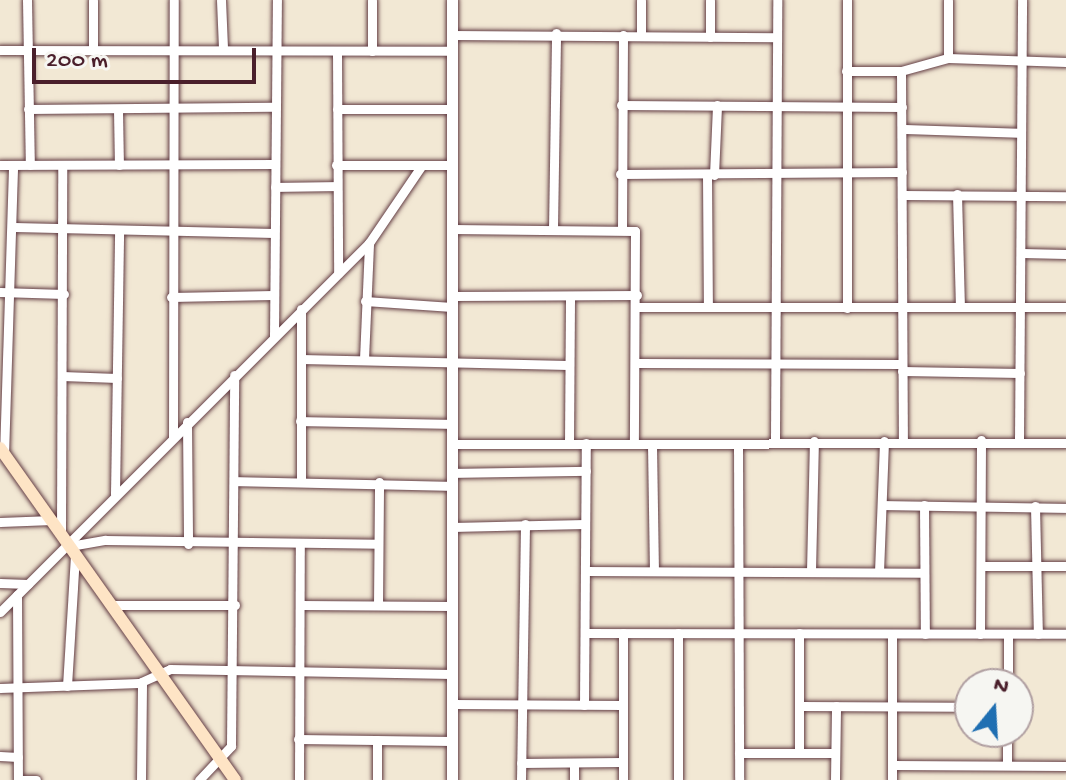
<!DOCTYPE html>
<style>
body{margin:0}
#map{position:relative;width:1066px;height:780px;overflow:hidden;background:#f2e8d4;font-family:"Gochi Hand",sans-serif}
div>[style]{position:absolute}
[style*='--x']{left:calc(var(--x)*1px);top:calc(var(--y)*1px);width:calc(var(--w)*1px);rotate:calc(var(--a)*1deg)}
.roads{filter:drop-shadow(0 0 2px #633d44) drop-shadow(0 0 2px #633d44)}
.minor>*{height:9px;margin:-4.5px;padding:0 4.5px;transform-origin:4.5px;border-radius:4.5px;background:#fff}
.tertiary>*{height:11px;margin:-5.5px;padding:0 5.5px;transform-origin:5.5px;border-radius:5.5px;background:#fff}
.secondary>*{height:12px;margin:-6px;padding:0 6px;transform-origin:6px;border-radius:6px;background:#fee4c5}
span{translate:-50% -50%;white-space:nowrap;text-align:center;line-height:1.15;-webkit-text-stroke:6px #f6f6f2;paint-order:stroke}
.north{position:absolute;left:954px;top:668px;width:80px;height:80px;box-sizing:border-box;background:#f6f6f2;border:2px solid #b1a0a2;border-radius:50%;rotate:18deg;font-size:22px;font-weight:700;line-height:32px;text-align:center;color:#4a1f2b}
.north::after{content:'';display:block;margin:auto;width:28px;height:36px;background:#1f6fb2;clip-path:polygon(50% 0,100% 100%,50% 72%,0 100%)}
.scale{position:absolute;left:32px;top:48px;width:224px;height:36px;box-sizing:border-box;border:4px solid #4a1f2b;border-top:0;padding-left:10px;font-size:24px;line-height:28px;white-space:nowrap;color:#4a1f2b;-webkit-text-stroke:6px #f6f6f2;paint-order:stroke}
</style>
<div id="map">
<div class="roads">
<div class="minor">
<div style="--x:27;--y:0;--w:165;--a:89"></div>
<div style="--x:93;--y:0;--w:50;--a:90"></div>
<div style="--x:221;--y:0;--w:48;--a:87.6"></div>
<div style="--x:372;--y:0;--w:51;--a:90"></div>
<div style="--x:641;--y:0;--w:36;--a:90"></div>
<div style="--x:710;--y:0;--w:37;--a:90"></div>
<div style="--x:948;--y:0;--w:58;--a:90"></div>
<div style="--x:452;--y:35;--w:325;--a:0.4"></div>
<div style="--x:0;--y:50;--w:452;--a:0.1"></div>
<div style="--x:337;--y:51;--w:222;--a:89.7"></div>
<div style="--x:846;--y:71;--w:55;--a:0"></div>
<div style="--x:901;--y:71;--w:49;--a:-15.5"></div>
<div style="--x:948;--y:58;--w:118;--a:1.9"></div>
<div style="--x:901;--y:71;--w:369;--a:89.7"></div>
<div style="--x:621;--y:105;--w:281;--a:0.4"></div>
<div style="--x:28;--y:109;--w:245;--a:-0.5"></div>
<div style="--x:337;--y:109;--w:115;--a:0"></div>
<div style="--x:118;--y:110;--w:55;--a:89"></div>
<div style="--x:902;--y:129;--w:119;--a:1.9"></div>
<div style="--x:0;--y:165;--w:275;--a:-0.2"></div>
<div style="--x:336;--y:165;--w:86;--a:0"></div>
<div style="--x:620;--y:174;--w:282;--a:-0.4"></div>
<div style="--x:707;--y:175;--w:131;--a:89.6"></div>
<div style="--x:714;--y:175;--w:70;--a:-87.5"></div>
<div style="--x:275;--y:187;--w:62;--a:-0.9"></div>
<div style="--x:957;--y:194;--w:113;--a:88.5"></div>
<div style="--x:903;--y:195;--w:163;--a:0.4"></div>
<div style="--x:14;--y:227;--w:260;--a:1.3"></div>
<div style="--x:452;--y:229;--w:183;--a:0.6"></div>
<div style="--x:635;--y:231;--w:213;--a:90.3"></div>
<div style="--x:553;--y:229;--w:196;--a:-89.1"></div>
<div style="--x:622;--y:230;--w:195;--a:-89.7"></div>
<div style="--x:1022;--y:253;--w:44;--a:1.3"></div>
<div style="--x:0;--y:292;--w:64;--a:1.8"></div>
<div style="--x:452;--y:296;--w:185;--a:-0.3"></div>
<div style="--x:171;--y:297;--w:102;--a:-1.1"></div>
<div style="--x:365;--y:301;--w:87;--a:3.9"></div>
<div style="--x:638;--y:307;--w:428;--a:0"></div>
<div style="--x:847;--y:308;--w:308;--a:-90"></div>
<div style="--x:274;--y:336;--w:336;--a:-89.5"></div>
<div style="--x:301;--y:359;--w:267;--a:1.3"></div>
<div style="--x:364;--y:359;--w:116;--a:-87.5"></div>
<div style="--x:639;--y:363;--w:262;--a:0.2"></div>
<div style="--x:902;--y:371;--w:118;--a:1"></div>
<div style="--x:62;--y:376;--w:55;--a:2.1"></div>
<div style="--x:300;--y:421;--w:152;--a:1.1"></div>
<div style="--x:187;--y:422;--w:122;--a:89.5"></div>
<div style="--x:173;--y:437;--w:437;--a:-89.9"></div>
<div style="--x:1019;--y:440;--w:440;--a:-89.6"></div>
<div style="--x:775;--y:442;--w:442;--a:-89.7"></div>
<div style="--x:569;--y:443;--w:147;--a:-89.6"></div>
<div style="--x:452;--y:444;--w:614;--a:-0.09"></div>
<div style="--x:738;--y:444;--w:336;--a:89.8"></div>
<div style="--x:652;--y:445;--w:126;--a:89.1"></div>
<div style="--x:4;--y:455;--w:290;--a:-88.2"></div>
<div style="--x:452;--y:473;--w:134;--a:-0.9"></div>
<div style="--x:301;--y:480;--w:171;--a:-90"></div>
<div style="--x:234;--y:481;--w:218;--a:1.3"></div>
<div style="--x:115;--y:494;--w:261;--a:-89.1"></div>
<div style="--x:884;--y:505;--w:182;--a:0.9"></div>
<div style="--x:924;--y:505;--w:129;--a:89.6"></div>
<div style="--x:1035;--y:506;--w:128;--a:88.7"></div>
<div style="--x:0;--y:522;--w:52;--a:-2.2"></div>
<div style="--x:452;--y:527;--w:133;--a:-1.3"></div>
<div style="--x:61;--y:533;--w:368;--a:-89.8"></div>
<div style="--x:70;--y:546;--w:36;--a:-10"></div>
<div style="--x:105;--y:540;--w:273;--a:0.8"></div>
<div style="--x:982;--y:566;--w:84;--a:0"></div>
<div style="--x:585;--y:571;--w:338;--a:0.3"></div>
<div style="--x:811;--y:571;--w:130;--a:-88.7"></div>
<div style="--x:879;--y:572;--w:131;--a:-87.8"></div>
<div style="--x:0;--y:583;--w:28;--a:2"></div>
<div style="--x:17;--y:595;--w:185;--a:89.7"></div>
<div style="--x:111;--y:605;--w:124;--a:0"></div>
<div style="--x:300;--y:605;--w:152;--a:0.4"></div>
<div style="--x:378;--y:605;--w:123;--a:-89.5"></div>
<div style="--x:0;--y:612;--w:522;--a:-45"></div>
<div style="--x:369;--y:243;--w:94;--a:-55.8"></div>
<div style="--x:422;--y:165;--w:30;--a:0"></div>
<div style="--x:585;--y:633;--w:481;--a:0.1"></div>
<div style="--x:799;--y:633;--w:120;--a:90"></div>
<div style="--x:980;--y:634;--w:194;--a:-89.7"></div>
<div style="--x:1008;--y:684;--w:50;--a:-90"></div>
<div style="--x:67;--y:686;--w:132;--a:-86.5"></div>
<div style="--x:0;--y:688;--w:139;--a:-2.1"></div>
<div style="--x:139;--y:683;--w:34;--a:-24"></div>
<div style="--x:170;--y:669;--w:282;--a:1"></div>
<div style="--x:452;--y:704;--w:171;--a:0.3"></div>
<div style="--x:584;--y:705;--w:262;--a:-89.6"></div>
<div style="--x:800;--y:706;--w:170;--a:0.3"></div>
<div style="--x:298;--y:739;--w:154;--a:0.7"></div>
<div style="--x:739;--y:753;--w:96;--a:0"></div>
<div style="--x:0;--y:756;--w:18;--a:3"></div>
<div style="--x:521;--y:763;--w:101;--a:-0.6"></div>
<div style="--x:892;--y:765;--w:174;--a:0.3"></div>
<div style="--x:1007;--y:765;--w:33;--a:-90"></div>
<div style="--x:18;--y:780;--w:18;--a:0"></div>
<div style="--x:141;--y:780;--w:98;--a:-89.4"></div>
<div style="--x:199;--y:780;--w:47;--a:-46.7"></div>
<div style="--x:231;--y:746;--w:371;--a:-89.5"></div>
<div style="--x:299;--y:780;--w:236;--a:-89.8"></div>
<div style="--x:377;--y:780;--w:40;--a:-90"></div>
<div style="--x:521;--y:780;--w:256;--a:-89.1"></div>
<div style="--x:574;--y:780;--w:16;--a:-90"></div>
<div style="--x:623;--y:780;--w:147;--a:-90"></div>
<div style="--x:678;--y:780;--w:147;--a:-90"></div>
<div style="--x:835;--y:780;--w:74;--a:-89.2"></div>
<div style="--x:892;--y:780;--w:146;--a:-90"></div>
</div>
<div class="tertiary">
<div style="--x:452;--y:780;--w:780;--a:-90"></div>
</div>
<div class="secondary">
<div style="--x:0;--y:448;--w:407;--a:54.7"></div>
</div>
</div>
<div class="north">N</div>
<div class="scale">200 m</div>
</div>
